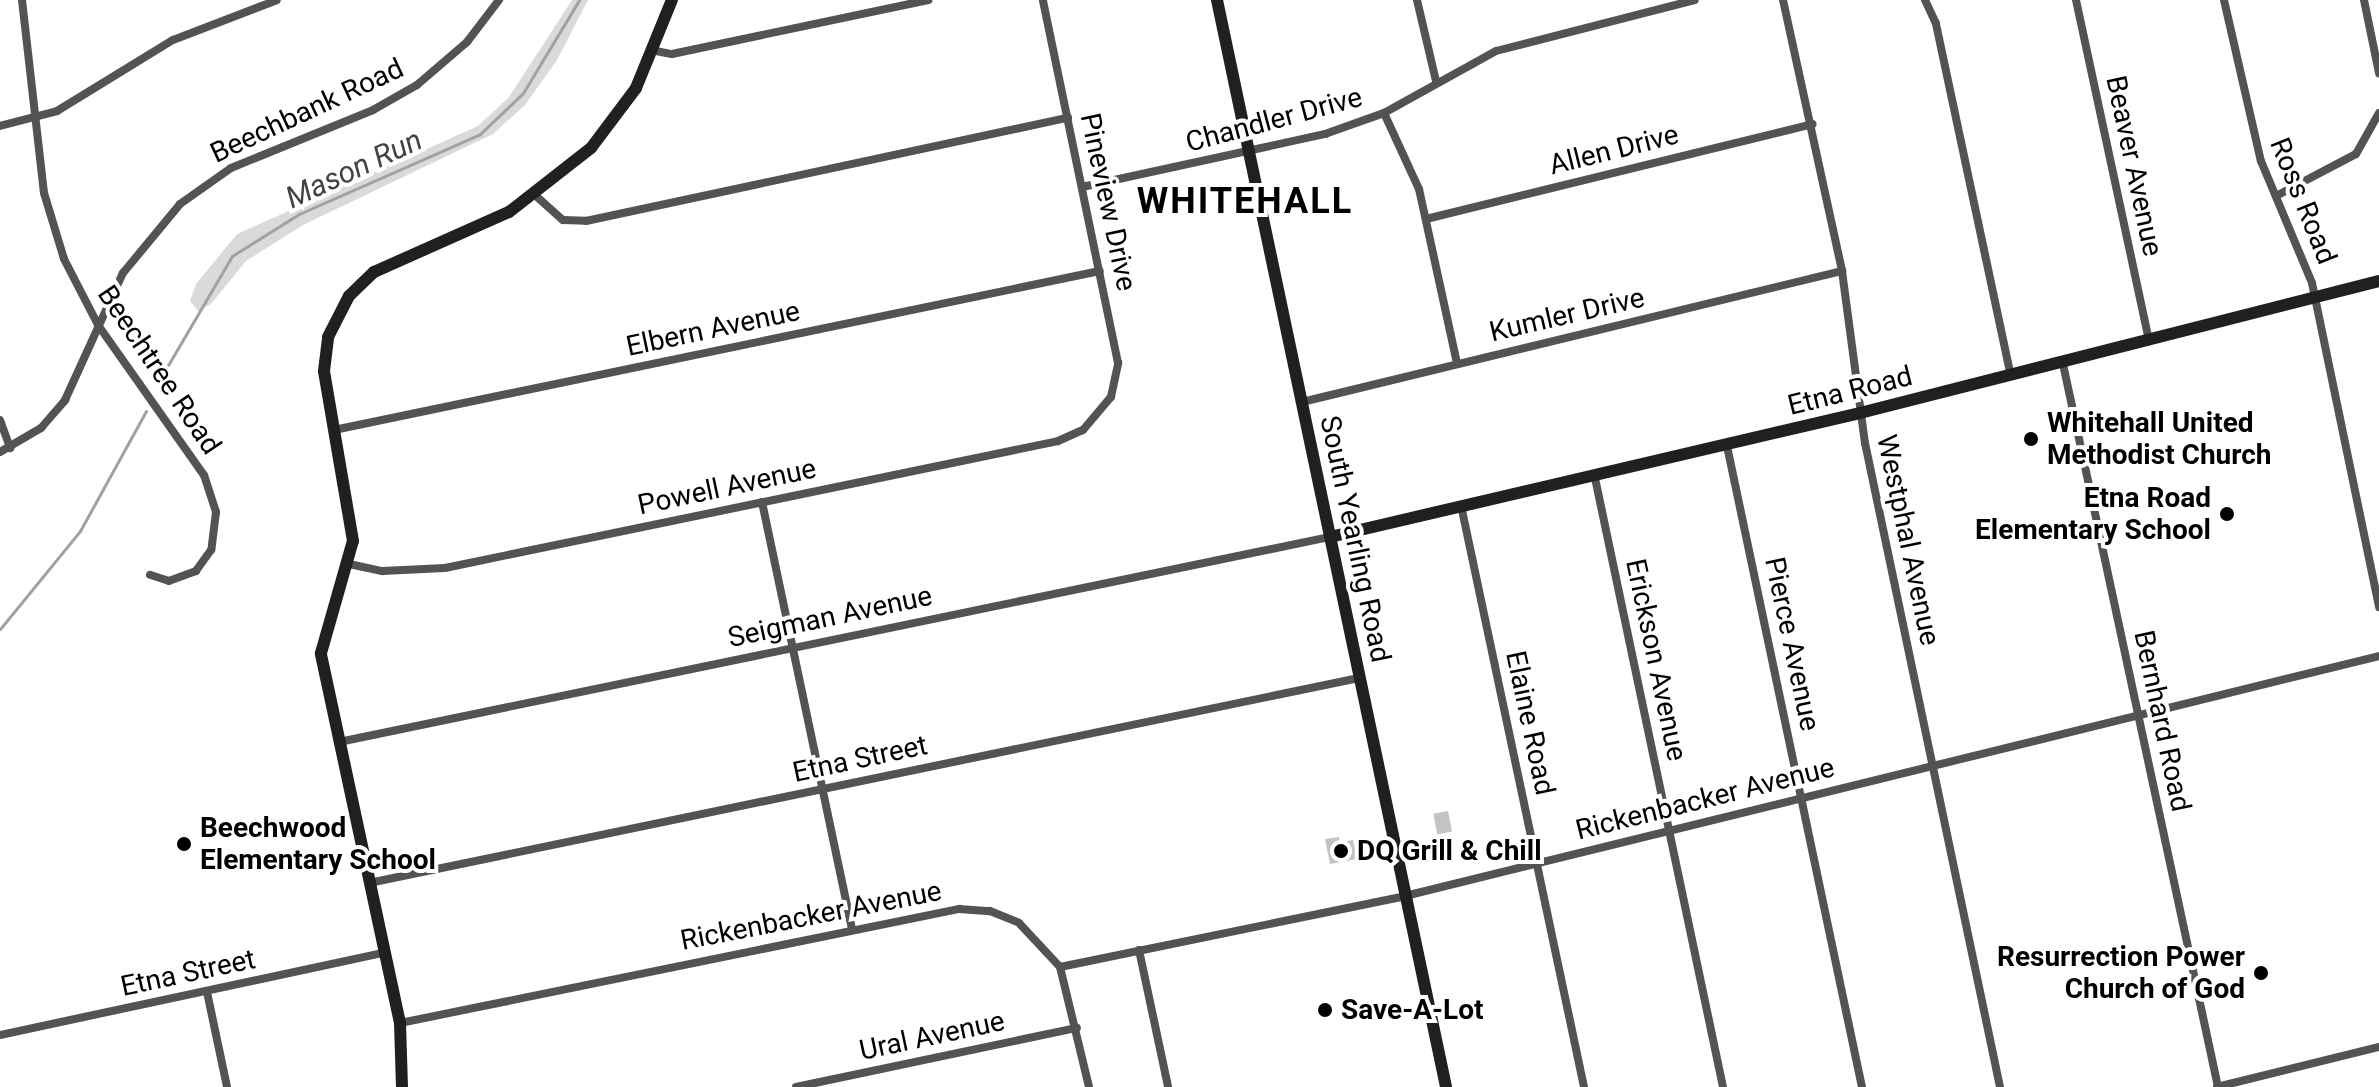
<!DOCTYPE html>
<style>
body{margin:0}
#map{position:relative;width:2379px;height:1087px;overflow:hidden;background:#fff;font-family:Roboto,sans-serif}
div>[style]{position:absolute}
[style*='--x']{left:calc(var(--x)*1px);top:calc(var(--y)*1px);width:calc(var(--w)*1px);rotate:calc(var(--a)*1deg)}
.green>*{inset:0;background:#dadada}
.stream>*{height:3px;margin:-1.5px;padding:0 1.5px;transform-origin:1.5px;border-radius:1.5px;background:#a1a1a1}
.building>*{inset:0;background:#c3c3c3;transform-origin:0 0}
.street>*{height:8px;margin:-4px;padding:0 4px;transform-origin:4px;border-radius:4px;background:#535353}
.secondary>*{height:12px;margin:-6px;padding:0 6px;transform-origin:6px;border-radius:6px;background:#202020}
.dots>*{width:22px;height:22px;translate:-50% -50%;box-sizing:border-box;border:4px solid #fff;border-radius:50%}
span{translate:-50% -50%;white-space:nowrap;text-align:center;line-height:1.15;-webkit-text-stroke:8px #fff;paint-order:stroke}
.street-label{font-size:28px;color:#000}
.poi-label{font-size:28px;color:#000;font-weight:700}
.left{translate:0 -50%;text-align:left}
.right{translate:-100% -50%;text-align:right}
.water-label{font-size:30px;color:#424242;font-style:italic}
.district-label{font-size:36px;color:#000;font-weight:700;letter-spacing:2px}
</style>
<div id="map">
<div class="green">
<div style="clip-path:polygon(572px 0,588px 0,557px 60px,525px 105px,493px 134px,303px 225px,246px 261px,211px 304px,198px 311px,190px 301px,196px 284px,237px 234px,478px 126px,509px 97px)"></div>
</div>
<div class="stream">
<div style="--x:157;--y:384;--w:148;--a:-59.6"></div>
<div style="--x:232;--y:256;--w:79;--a:-32.1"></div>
<div style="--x:299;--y:214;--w:198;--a:-23.8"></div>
<div style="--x:480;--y:134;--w:59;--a:-43.6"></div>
<div style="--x:523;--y:93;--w:109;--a:-58.9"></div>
<div style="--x:0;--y:629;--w:127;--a:-50.8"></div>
<div style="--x:80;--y:531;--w:137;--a:-61.2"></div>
</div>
<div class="building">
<div style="left:1448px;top:811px;width:21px;height:15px;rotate:79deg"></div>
<div style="clip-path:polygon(1339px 837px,1340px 842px,1353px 840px,1357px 859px,1330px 864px,1325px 839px)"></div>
</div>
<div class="street">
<div style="--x:22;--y:0;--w:194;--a:83.5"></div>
<div style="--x:44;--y:193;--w:69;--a:73.1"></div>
<div style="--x:64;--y:259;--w:74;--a:62.7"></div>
<div style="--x:98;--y:325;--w:184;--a:54.8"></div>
<div style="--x:204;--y:475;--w:39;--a:72"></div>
<div style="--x:216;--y:512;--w:38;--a:97"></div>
<div style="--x:211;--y:550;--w:26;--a:126"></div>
<div style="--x:196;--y:571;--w:29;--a:160"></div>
<div style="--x:169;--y:581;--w:20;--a:-162"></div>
<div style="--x:1417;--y:0;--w:83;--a:76.8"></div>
<div style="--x:1783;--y:0;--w:277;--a:77.7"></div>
<div style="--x:1842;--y:271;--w:174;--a:82.4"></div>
<div style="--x:1865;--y:443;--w:658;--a:78.16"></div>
<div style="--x:1925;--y:0;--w:26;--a:65"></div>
<div style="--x:1936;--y:24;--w:360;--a:78"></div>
<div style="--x:2076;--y:0;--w:349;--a:77.9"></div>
<div style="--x:2224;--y:0;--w:165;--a:77.1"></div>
<div style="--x:2261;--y:161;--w:132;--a:67.3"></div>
<div style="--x:2312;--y:283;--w:331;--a:78.3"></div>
<div style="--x:2364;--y:0;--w:75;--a:78.4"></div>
<div style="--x:656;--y:51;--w:16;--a:11"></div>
<div style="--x:672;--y:54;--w:262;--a:-11.9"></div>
<div style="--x:1384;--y:113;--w:84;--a:65.3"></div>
<div style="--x:1419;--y:189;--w:179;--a:77.7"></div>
<div style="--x:0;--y:126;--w:59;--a:-14.7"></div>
<div style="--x:57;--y:111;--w:136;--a:-31.5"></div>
<div style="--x:173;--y:40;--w:111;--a:-21"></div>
<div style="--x:1082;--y:187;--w:249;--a:-12.3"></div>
<div style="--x:1325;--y:134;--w:63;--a:-19.6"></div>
<div style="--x:1384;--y:113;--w:128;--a:-29"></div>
<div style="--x:1496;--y:51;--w:205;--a:-14.4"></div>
<div style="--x:536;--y:196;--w:36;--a:42"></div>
<div style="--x:563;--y:220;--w:23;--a:2"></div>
<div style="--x:586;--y:221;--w:493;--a:-12.1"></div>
<div style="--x:2276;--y:196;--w:90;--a:-27.7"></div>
<div style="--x:2356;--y:154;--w:47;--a:-60.7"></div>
<div style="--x:1426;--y:219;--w:398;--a:-13.8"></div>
<div style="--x:2063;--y:364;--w:739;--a:77.9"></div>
<div style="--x:1302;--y:402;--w:556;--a:-13.64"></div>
<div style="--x:0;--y:420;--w:30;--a:70"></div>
<div style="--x:334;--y:430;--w:782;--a:-11.73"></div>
<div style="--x:1727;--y:446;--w:655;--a:78.11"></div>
<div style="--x:0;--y:452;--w:48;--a:-30.3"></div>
<div style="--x:41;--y:428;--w:37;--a:-49"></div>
<div style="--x:65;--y:400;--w:140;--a:-65.5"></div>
<div style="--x:123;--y:273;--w:89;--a:-50.4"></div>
<div style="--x:180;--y:204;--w:62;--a:-35.2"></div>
<div style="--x:231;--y:168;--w:153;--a:-22.2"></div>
<div style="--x:373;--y:110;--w:51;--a:-29.6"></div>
<div style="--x:417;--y:85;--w:66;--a:-40.7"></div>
<div style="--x:467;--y:42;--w:53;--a:-52.7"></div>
<div style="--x:1595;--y:478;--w:622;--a:78.13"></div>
<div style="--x:762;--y:502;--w:437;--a:78.1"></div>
<div style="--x:1462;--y:510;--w:590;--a:78.06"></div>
<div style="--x:349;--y:564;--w:34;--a:12"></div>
<div style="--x:382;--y:571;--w:63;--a:-2.7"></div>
<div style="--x:445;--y:568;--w:626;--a:-11.7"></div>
<div style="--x:1058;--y:441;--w:27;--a:-24"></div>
<div style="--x:1083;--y:430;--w:43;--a:-49.7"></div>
<div style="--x:1111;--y:397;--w:35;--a:-78"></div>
<div style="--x:1118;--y:363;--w:371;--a:-101.7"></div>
<div style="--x:339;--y:742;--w:1012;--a:-11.69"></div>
<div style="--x:369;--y:883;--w:1011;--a:-11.7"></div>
<div style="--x:1139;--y:950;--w:140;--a:78"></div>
<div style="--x:1060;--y:967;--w:123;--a:76.4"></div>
<div style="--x:207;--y:992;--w:97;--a:78.1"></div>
<div style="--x:400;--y:1023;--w:571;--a:-11.53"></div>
<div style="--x:959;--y:909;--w:31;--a:4"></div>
<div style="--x:990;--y:911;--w:31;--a:22"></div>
<div style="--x:1019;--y:923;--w:60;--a:47"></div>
<div style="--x:1060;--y:967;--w:352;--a:-11.6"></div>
<div style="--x:1405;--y:896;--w:1003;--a:-13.84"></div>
<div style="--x:0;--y:1035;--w:393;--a:-12.1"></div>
<div style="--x:796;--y:1087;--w:287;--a:-11.9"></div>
<div style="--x:2217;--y:1087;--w:167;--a:-13.9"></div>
</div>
<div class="secondary">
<div style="--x:1217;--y:0;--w:1111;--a:78.1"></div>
<div style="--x:1330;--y:537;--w:544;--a:-13.17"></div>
<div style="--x:1860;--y:413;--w:536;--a:-14.27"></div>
<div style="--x:402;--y:1087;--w:64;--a:-91.8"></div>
<div style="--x:400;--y:1023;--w:378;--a:-102.1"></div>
<div style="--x:321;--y:653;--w:116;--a:-74.1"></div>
<div style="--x:353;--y:541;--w:172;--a:-99.7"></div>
<div style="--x:324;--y:371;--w:34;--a:-83"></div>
<div style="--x:328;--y:337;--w:46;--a:-62.9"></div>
<div style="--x:349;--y:296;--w:35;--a:-44"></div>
<div style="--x:374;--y:272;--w:148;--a:-24"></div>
<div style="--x:509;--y:212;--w:104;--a:-38"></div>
<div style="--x:591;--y:148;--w:75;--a:-53.1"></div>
<div style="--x:636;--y:88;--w:95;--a:-67.8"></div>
</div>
<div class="dots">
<div style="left:2031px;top:439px;background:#000"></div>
<div style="left:2227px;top:514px;background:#000"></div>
<div style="left:184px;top:844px;background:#000"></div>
<div style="left:1341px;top:851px;background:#000"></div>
<div style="left:2261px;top:973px;background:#000"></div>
<div style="left:1325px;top:1010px;background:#000"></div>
</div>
<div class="street-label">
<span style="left:307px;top:111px;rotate:-25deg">Beechbank Road</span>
<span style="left:1274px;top:120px;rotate:-15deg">Chandler Drive</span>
<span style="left:1614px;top:150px;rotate:-14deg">Allen Drive</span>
<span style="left:2134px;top:166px;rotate:78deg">Beaver Avenue</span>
<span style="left:2303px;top:201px;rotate:68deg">Ross Road</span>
<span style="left:1108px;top:202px;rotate:78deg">Pineview Drive</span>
<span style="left:1567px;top:315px;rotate:-13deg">Kumler Drive</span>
<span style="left:713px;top:329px;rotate:-12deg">Elbern Avenue</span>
<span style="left:159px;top:370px;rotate:56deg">Beechtree Road</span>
<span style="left:1850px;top:391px;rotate:-14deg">Etna Road</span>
<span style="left:727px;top:487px;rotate:-12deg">Powell Avenue</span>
<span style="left:1355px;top:539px;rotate:78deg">South Yearling Road</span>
<span style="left:1908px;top:540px;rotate:78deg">Westphal Avenue</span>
<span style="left:830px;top:617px;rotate:-12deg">Seigman Avenue</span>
<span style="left:1792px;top:644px;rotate:78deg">Pierce Avenue</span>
<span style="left:1656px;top:660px;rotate:78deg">Erickson Avenue</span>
<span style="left:2162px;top:721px;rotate:78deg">Bernhard Road</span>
<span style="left:1530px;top:723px;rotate:78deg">Elaine Road</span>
<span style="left:860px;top:759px;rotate:-12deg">Etna Street</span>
<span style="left:1705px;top:799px;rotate:-14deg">Rickenbacker Avenue</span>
<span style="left:811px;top:916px;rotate:-11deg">Rickenbacker Avenue</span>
<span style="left:188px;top:973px;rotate:-12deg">Etna Street</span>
<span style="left:932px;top:1036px;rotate:-12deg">Ural Avenue</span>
</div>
<div class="poi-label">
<span class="left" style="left:2047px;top:439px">Whitehall United<br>Methodist Church</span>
<span class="right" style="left:2211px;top:514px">Etna Road<br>Elementary School</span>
<span class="left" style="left:200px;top:844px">Beechwood<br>Elementary School</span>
<span class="left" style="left:1357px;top:851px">DQ Grill &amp; Chill</span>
<span class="right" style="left:2245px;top:973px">Resurrection Power<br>Church of God</span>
<span class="left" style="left:1341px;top:1010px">Save-A-Lot</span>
</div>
<div class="water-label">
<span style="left:354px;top:169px;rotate:-25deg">Mason Run</span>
</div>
<div class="district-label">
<span style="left:1245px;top:202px">WHITEHALL</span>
</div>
</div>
